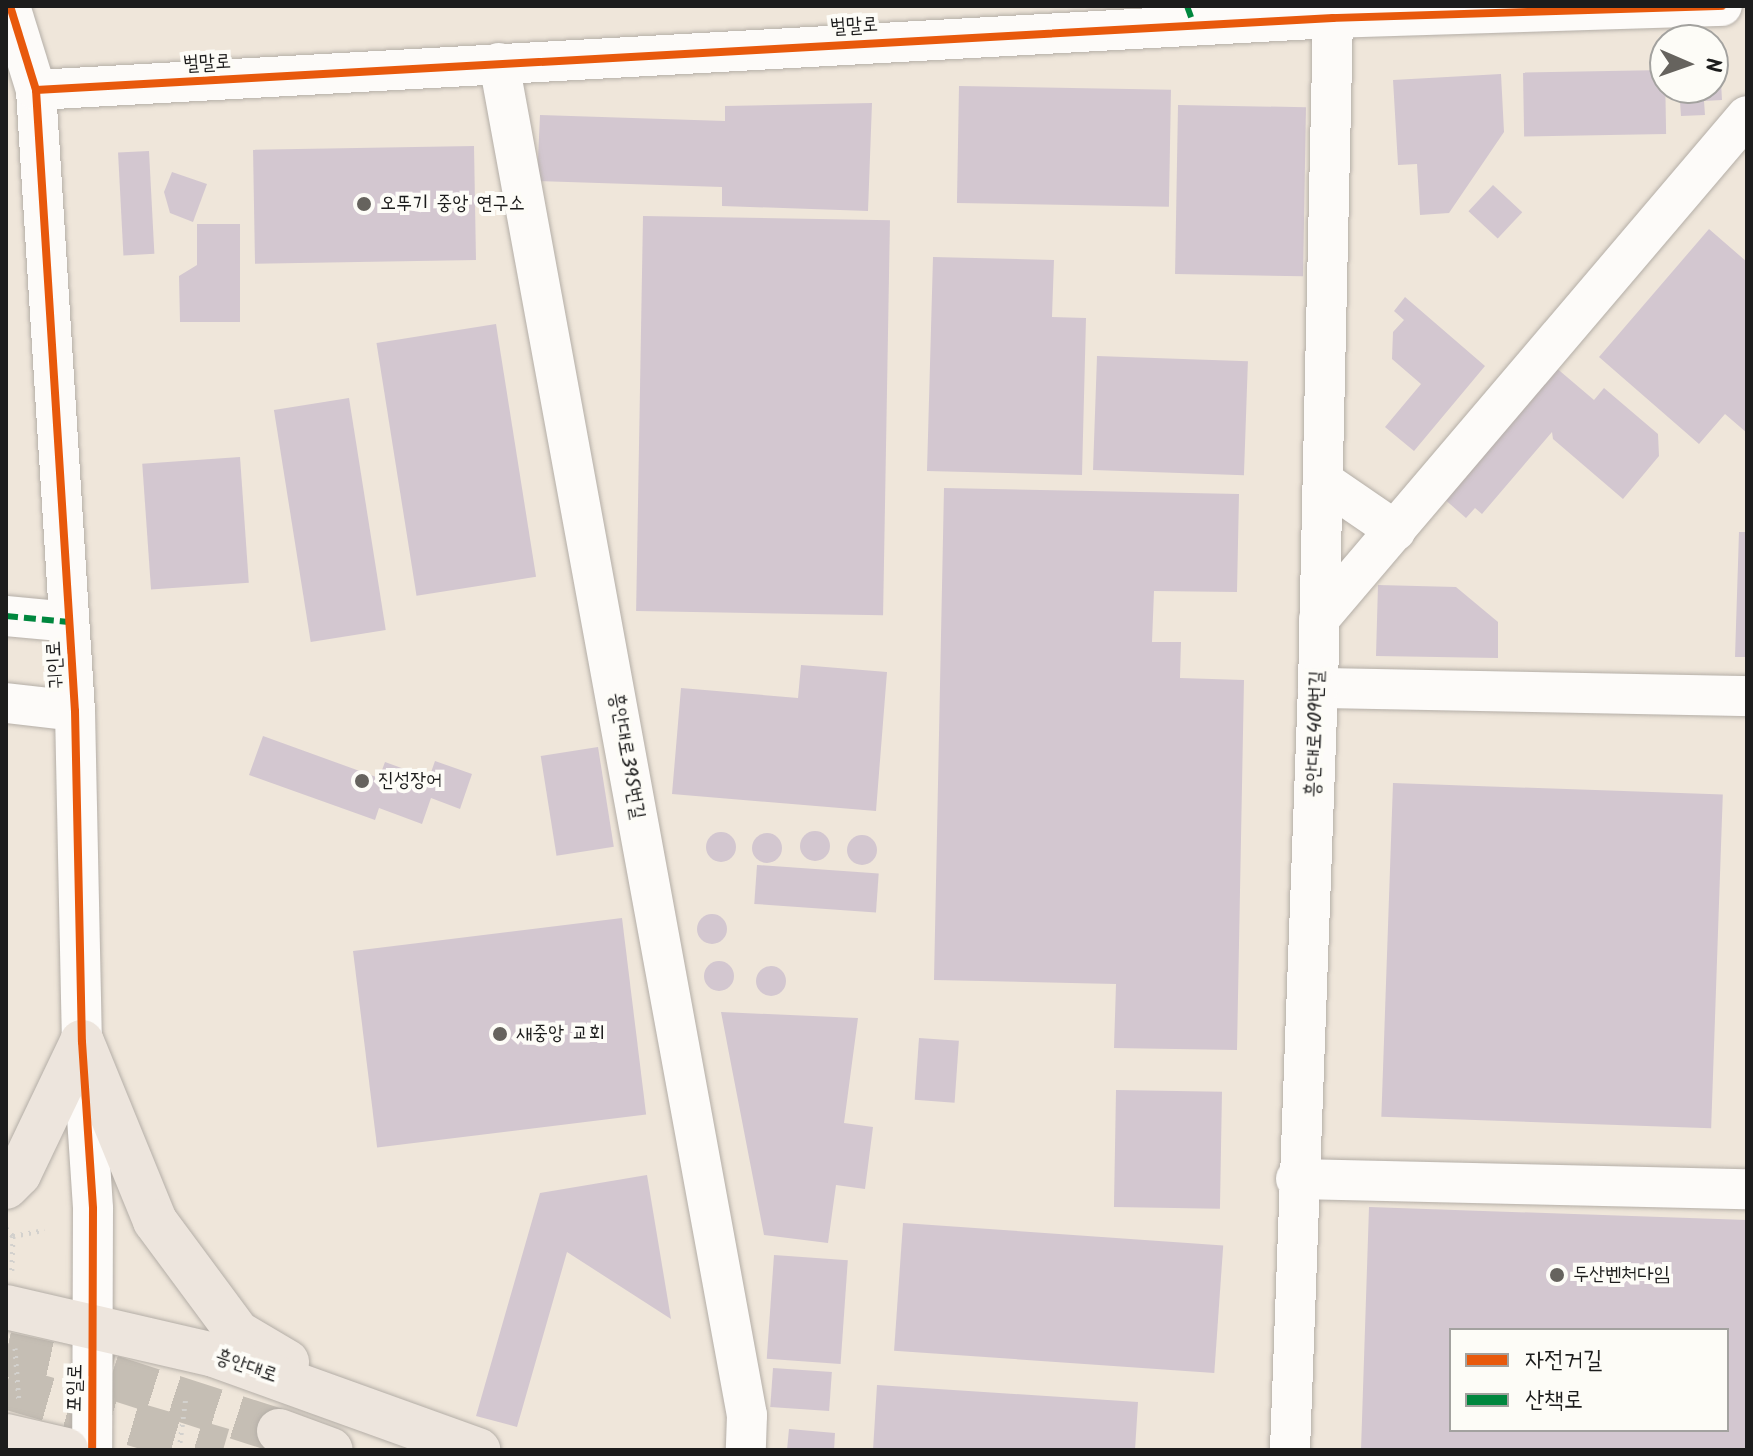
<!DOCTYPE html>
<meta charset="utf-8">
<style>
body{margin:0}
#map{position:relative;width:1753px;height:1456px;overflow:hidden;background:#efe6da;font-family:Kalam,"Poor Story",sans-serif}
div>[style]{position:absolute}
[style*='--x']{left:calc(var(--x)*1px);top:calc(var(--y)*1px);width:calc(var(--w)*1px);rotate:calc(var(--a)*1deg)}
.building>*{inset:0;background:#d3c7d0;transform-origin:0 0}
.round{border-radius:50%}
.major-tunnel>*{height:44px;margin-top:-22px;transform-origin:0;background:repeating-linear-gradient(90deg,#c5beb4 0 44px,transparent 0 66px)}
.path>*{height:5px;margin-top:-2.5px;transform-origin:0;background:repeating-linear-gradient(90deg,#d3d1cd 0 2px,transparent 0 8px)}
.roads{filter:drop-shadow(0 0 2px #b4aea7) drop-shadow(0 0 2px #b4aea7)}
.minor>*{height:40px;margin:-20px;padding:0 20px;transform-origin:20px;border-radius:20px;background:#fdfbf9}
.major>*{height:44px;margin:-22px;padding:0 22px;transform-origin:22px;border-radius:22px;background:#ede5dd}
.quiet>*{height:6px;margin-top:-3px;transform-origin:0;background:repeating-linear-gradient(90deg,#00873e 0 12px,transparent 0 18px)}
.cycleway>*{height:8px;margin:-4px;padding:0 4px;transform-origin:4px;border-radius:4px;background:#e8590c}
.dots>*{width:22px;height:22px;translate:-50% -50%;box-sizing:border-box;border:4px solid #fdfcf7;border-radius:50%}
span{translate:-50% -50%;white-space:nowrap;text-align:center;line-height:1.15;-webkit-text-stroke:8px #fdfcf7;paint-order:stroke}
.street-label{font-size:20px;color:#1c1c1c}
.poi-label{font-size:20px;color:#1c1c1c}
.left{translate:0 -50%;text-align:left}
.frame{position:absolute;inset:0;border:8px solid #1c1c1c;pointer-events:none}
.legend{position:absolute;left:1449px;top:1328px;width:280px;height:104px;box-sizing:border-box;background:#fdfcf7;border:2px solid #a3a29f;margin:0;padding:10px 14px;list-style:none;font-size:24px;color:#1c1c1c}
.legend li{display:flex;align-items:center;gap:16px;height:40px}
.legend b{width:40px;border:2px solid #a3a29f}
.north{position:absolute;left:1649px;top:24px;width:80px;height:80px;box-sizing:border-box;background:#fdfcf7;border:2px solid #a3a29f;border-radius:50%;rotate:92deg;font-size:22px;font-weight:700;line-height:32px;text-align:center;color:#1c1c1c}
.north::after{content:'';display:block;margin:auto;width:28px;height:36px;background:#66635e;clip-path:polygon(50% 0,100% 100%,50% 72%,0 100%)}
</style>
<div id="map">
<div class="building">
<div style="clip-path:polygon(1713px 65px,1720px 65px,1722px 100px,1704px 101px,1705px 115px,1681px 116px,1679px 88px,1713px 88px)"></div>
<div style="left:1665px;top:70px;width:64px;height:142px;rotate:89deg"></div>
<div style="clip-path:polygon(1501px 74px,1504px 132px,1449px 213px,1420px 215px,1417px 164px,1398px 165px,1393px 80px)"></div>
<div style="left:959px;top:86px;width:212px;height:117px;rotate:1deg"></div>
<div style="clip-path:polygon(872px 103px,868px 211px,722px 206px,722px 187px,537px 181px,540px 115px,725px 121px,725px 106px)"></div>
<div style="left:1178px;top:105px;width:128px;height:169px;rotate:1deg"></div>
<div style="left:474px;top:146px;width:114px;height:221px;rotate:89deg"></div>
<div style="left:149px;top:151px;width:103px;height:31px;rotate:87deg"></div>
<div style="clip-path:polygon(172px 172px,207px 184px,193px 222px,170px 213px,164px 192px)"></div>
<div style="left:1493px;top:185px;width:40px;height:36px;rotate:43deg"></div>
<div style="left:643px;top:216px;width:247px;height:395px;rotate:1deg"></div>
<div style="clip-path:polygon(197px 224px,240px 224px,240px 322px,180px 322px,179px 276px,197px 265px)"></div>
<div style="clip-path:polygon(1709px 229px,1747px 262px,1747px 433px,1725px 414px,1699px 444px,1599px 357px)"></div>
<div style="clip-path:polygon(933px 257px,1054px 260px,1052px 317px,1086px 318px,1082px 475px,927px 471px)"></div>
<div style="clip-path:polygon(1405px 297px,1485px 366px,1414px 451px,1385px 427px,1421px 384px,1392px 359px,1393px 332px,1404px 320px,1394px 311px)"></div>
<div style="left:496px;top:324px;width:256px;height:121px;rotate:81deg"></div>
<div style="left:1097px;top:356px;width:151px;height:114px;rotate:2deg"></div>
<div style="clip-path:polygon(1554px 366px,1594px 400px,1604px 388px,1658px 434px,1659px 456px,1623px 499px,1553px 439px,1552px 432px,1482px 514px,1475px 508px,1466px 518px,1442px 497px)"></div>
<div style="left:349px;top:398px;width:235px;height:76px;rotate:81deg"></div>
<div style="left:240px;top:457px;width:126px;height:98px;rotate:86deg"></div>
<div style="clip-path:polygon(944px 488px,1239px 494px,1237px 592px,1154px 591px,1152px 642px,1181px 642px,1180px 678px,1244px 680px,1237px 1050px,1114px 1048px,1116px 984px,934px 980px)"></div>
<div style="clip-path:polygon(1739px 532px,1747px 532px,1747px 657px,1735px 657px)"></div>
<div style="clip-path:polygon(1378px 585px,1456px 587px,1498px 622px,1498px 658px,1376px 656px)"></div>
<div style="clip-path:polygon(801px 665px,887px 672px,876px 811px,672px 794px,681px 688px,798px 698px)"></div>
<div style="clip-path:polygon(263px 736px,379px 778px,385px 762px,429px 778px,435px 761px,472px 774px,460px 809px,431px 798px,422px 824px,379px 808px,375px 820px,249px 775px)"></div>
<div style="left:598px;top:747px;width:101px;height:58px;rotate:81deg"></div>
<div style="left:1393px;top:783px;width:330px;height:334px;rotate:2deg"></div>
<div class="round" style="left:800px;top:831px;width:30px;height:30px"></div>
<div class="round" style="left:706px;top:832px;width:30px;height:30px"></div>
<div class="round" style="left:752px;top:833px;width:30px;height:30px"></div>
<div class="round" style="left:847px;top:835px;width:30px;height:30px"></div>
<div style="left:757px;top:865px;width:122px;height:39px;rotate:4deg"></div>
<div class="round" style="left:697px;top:914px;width:30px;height:30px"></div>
<div style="left:622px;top:918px;width:198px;height:271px;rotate:83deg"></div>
<div class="round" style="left:704px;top:961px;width:30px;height:30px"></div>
<div class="round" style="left:756px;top:966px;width:30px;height:30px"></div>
<div style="clip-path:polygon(721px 1012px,858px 1018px,844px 1123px,873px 1127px,865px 1189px,836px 1185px,828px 1243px,764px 1235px)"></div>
<div style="left:919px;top:1038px;width:40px;height:62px;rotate:4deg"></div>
<div style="left:1116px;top:1090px;width:106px;height:117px;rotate:1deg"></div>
<div style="clip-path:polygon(647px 1175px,671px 1319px,567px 1252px,517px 1427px,476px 1416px,540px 1193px)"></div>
<div style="clip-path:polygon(evenodd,1369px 1207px,1747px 1220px,1747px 1450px,1361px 1450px,1369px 1207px,1451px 1330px,1727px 1330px,1727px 1430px,1451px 1430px,1451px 1330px)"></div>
<div style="left:903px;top:1223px;width:321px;height:128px;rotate:4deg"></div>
<div style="left:774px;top:1255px;width:74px;height:104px;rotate:4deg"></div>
<div style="left:773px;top:1368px;width:59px;height:39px;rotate:4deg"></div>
<div style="clip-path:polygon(877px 1385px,1138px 1402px,1135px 1450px,873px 1450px)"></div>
<div style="clip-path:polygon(789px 1429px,835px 1433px,834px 1450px,787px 1450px)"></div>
</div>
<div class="major-tunnel">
<div style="--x:6;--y:1354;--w:107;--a:12.4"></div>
<div style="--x:111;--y:1377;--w:176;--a:17.8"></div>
<div style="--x:6;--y:1387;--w:226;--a:16.2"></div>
</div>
<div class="path">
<div style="--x:6;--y:1228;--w:11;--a:49"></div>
<div style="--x:13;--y:1236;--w:37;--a:92"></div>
<div style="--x:13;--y:1236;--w:32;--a:-11"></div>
<div style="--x:15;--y:1348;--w:55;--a:85.8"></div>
<div style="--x:179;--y:1450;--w:54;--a:-82.6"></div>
</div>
<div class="roads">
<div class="minor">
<div style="--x:10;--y:6;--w:88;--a:72.8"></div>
<div style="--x:36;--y:90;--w:622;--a:86.41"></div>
<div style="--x:75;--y:711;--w:331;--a:88.8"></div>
<div style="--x:82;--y:1042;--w:167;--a:86.2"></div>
<div style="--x:93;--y:1209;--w:241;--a:90.2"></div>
<div style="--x:499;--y:63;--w:1375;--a:79.61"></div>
<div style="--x:747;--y:1415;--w:35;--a:92"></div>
<div style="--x:36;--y:90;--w:1299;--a:-3.18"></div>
<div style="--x:1333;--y:18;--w:389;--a:-1.8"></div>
<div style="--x:1323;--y:481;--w:88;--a:34.4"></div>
<div style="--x:6;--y:616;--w:63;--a:5.4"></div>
<div style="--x:1319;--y:619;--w:660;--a:-49.61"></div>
<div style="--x:1318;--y:688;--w:429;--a:1.1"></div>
<div style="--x:6;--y:703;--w:69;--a:6.6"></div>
<div style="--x:1296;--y:1179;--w:451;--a:1.3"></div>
<div style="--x:1290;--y:1450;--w:763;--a:-87.9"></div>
<div style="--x:1318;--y:688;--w:670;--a:-88.72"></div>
</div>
<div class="major">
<div style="--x:82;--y:1042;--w:193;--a:67.8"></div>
<div style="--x:155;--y:1221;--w:139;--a:53.5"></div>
<div style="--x:238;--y:1333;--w:57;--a:30.6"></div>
<div style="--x:6;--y:1187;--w:18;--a:-45"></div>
<div style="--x:19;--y:1174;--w:146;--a:-64.5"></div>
<div style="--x:6;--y:1307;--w:213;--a:13"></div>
<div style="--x:214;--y:1355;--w:281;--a:19.8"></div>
<div style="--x:279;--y:1431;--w:55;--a:20.1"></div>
<div style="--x:6;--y:1436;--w:62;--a:13.1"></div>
</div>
</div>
<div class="quiet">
<div style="--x:1187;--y:6;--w:20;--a:70"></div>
<div style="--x:6;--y:616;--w:63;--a:5.4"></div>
</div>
<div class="cycleway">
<div style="--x:10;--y:6;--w:88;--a:72.8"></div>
<div style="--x:36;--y:90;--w:622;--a:86.41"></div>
<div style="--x:75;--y:711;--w:331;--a:88.8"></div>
<div style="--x:82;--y:1042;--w:167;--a:86.2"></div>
<div style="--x:93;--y:1209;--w:241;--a:90.2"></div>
<div style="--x:36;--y:90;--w:1299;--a:-3.18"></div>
<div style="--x:1333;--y:18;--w:389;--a:-1.8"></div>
</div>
<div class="dots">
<div style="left:364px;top:204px;background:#66635e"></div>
<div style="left:362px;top:781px;background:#66635e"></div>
<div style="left:500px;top:1034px;background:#66635e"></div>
<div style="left:1557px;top:1275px;background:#66635e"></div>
</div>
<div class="street-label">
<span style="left:854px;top:27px;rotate:-3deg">벌말로</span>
<span style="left:207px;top:64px;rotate:-3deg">벌말로</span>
<span style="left:56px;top:665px;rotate:-93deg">귀인로</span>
<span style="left:1316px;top:734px;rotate:-88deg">흥안대로409번길</span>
<span style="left:626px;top:756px;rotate:80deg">흥안대로395번길</span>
<span style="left:246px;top:1367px;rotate:19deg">흥안대로</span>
<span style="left:76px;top:1388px;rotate:-89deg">포일로</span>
</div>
<div class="poi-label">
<span class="left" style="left:380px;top:204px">오뚜기 중앙 연구소</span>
<span class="left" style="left:378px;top:781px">진성장어</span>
<span class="left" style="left:516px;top:1034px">새중앙 교회</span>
<span class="left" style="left:1573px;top:1275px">두산벤처다임</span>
</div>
<div class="frame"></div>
<ul class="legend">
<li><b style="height:10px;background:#e8590c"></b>자전거길</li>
<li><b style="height:10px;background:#00873e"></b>산책로</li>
</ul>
<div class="north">N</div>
</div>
